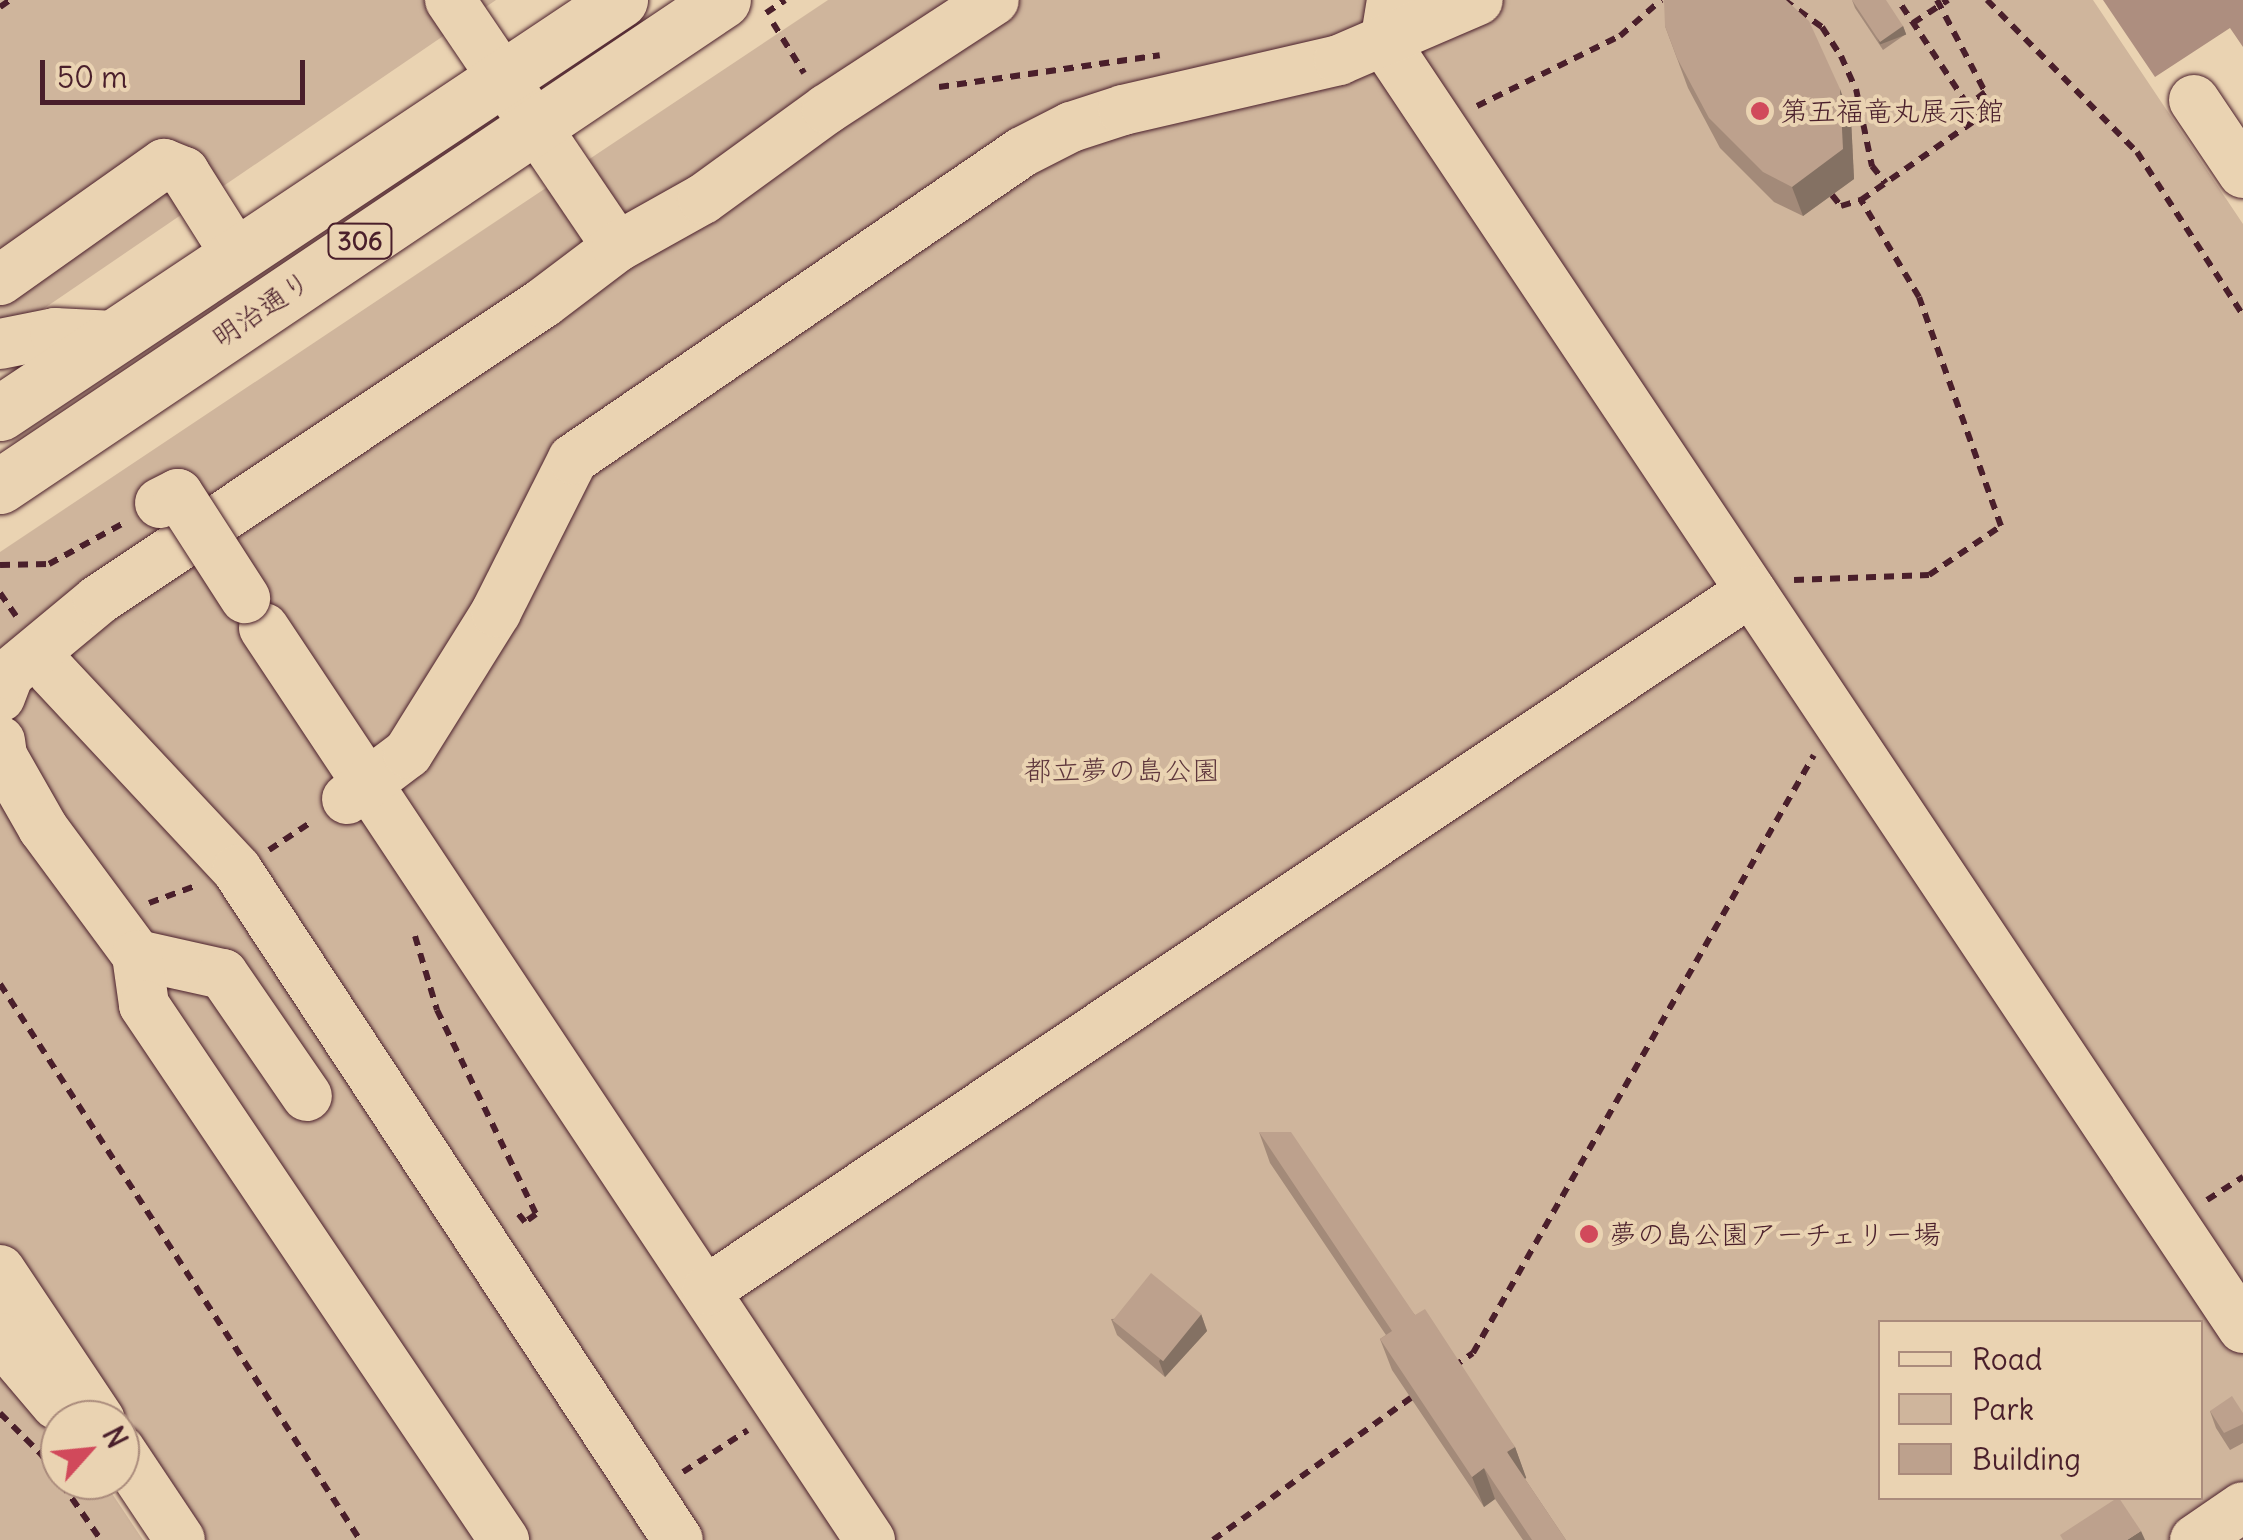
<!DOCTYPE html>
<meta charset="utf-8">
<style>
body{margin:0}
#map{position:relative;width:2243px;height:1540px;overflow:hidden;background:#ead3b2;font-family:Delius,"Klee One",sans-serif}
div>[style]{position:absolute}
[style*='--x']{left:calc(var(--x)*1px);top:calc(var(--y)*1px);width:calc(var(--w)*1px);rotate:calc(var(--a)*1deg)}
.green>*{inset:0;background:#cfb59c}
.water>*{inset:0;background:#ad8e7f}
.path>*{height:6px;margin-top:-3px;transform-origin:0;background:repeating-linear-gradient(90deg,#4a1f2b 0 10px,transparent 0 18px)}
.roads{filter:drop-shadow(0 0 2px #4a1f2b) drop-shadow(0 0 2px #4a1f2b)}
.minor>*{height:50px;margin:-25px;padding:0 25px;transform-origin:25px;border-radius:25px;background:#ead3b2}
.major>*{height:55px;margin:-27.5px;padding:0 27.5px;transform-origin:27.5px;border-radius:27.5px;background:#ead3b2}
.bridges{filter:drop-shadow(0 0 2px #4a1f2b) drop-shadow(0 0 2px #4a1f2b)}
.minor-bridge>*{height:50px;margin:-25px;padding:0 25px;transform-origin:25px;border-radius:25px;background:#ead3b2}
.wall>*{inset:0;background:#a38a79}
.shaded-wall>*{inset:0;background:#847163;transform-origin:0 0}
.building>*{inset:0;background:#bda18d;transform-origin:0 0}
.dots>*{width:28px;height:28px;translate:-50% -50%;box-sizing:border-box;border:5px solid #ead3b2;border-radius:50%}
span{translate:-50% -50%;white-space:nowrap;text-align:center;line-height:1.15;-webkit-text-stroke:8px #ead3b2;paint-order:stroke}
.shield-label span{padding:2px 8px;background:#ead3b2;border:2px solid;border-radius:8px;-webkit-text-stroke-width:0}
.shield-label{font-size:25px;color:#4a1f2b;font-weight:700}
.poi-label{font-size:28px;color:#4a1f2b}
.left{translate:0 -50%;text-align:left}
.street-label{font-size:28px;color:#4a1f2b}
.park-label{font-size:28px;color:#5e363c}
.legend{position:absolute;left:1878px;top:1320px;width:325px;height:180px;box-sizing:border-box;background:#ead3b2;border:2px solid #aa8b7c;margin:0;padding:12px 18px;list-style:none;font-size:30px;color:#4a1f2b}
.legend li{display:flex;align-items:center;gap:20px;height:50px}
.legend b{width:50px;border:2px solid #aa8b7c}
.north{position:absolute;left:40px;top:1400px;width:100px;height:100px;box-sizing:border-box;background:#ead3b2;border:2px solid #aa8b7c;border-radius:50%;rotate:63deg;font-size:28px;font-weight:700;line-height:40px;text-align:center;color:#4a1f2b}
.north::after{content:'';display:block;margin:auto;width:35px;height:45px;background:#d1495b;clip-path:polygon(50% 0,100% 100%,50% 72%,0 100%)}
.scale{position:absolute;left:40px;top:60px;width:265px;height:45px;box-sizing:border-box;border:5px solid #4a1f2b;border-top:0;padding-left:12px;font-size:30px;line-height:35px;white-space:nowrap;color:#4a1f2b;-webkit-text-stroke:8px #ead3b2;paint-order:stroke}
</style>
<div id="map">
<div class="green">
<div style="clip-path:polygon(0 0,496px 0,30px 318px,0 329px)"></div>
<div style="clip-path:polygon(evenodd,828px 0,2093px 0,2243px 224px,2243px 1540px,198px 1540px,0 1244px,0 552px,828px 0,1880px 1322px,2200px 1322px,2200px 1498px,1880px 1498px,1880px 1322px)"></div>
<div style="clip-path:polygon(0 1303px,60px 1420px,60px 1480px,103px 1480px,143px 1540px,0 1540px)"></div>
</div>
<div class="water">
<div style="clip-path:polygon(2103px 0,2243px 0,2243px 47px,2230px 28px,2155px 77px)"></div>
</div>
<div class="path">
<div style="--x:1784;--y:0;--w:47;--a:35.4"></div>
<div style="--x:1822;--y:27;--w:35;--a:57"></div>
<div style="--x:1841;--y:56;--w:36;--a:66"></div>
<div style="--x:1856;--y:89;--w:79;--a:78.3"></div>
<div style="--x:1872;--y:166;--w:22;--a:51"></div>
<div style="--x:1937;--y:0;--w:104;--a:62.4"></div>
<div style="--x:1985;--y:92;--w:22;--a:141"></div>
<div style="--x:1987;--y:0;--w:214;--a:45.4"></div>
<div style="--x:2137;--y:152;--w:194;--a:57"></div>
<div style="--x:0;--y:7;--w:12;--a:-35"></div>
<div style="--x:766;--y:13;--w:23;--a:-34"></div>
<div style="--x:773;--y:23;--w:59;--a:58.2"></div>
<div style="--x:1913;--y:23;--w:42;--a:-33.3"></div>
<div style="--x:939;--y:87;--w:223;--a:-8.2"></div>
<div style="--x:1477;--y:106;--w:159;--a:-26.1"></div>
<div style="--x:1620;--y:36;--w:55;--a:-41.3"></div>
<div style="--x:1832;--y:195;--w:14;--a:51"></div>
<div style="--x:1841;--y:206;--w:21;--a:-17"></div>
<div style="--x:0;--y:565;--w:49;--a:-1.2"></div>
<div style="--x:49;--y:564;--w:85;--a:-28.7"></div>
<div style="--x:1794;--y:580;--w:135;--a:-2.1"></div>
<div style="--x:1929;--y:575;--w:87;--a:-34.2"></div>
<div style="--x:2001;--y:526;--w:243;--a:-109.7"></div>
<div style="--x:1919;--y:297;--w:113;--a:-120.9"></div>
<div style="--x:1861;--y:200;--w:141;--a:-34.9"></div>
<div style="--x:1977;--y:119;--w:143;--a:-123.6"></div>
<div style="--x:0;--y:593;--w:28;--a:55"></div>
<div style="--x:269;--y:850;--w:53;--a:-33.4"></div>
<div style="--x:149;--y:903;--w:52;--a:-20.2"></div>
<div style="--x:415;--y:936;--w:77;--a:73.4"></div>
<div style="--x:437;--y:1010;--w:227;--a:64.1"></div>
<div style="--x:536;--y:1214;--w:14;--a:144"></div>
<div style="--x:525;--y:1222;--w:14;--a:-129"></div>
<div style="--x:0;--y:984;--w:662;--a:57.08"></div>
<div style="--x:2207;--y:1200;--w:43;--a:-32.6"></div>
<div style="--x:1453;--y:1367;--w:24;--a:-35"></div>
<div style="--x:1473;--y:1353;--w:688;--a:-60.31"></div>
<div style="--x:0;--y:1413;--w:58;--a:45"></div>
<div style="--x:41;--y:1454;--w:105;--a:55.1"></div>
<div style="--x:683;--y:1472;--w:77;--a:-32.9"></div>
<div style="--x:1213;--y:1540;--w:249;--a:-35.7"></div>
</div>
<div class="roads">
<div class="minor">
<div style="--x:450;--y:0;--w:298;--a:55.9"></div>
<div style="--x:1392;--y:0;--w:44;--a:99.2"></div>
<div style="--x:1385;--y:43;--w:1545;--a:56.27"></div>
<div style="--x:2194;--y:100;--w:88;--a:56.1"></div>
<div style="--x:0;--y:280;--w:201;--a:-35.3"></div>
<div style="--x:164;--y:164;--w:22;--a:22"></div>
<div style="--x:184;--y:172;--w:99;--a:57.8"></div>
<div style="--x:0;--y:344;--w:56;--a:-11.3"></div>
<div style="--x:55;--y:333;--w:59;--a:2.9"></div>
<div style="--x:264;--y:628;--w:1095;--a:56.4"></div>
<div style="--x:52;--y:672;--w:271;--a:46.9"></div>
<div style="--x:237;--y:870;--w:802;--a:56.65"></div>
<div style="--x:0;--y:697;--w:25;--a:-69"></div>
<div style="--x:9;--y:674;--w:116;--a:-39.7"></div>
<div style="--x:98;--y:600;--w:535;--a:-33.72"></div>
<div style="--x:543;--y:303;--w:93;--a:-37.1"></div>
<div style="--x:617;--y:247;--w:98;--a:-29.2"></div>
<div style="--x:703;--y:199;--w:153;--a:-36"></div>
<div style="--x:827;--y:109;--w:199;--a:-33.1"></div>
<div style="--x:0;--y:741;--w:15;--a:82"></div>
<div style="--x:2;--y:756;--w:83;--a:60.3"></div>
<div style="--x:43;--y:828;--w:158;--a:53.5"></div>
<div style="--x:137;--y:955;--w:88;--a:12.5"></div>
<div style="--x:223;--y:974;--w:148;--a:55.5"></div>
<div style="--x:347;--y:799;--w:76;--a:-37"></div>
<div style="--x:408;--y:753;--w:166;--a:-58"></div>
<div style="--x:496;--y:612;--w:171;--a:-63.3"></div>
<div style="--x:573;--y:459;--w:544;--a:-34.36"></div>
<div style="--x:1022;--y:152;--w:55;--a:-27"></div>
<div style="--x:1071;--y:127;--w:55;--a:-18.1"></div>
<div style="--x:1123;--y:110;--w:222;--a:-13"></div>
<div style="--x:1339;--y:60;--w:151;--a:-23.3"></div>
<div style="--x:137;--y:955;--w:50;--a:82"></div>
<div style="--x:144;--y:1005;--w:645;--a:56.06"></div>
<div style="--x:0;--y:1270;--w:180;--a:56.3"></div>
<div style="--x:707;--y:1290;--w:1256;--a:-33.8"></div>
<div style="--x:0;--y:1338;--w:87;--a:49.7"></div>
<div style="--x:120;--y:1450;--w:108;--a:56.3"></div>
<div style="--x:2195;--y:1540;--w:58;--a:-34.5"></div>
</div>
<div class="major">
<div style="--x:0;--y:413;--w:745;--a:-33.67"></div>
<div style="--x:0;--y:486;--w:871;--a:-33.91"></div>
</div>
</div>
<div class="bridges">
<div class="minor-bridge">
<div style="--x:160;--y:503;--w:20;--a:-27"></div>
<div style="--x:178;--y:494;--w:124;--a:57.2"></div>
</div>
</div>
<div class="wall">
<div style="clip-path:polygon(1852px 0,1903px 26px,1906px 34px,1883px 50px,1855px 8px)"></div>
<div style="clip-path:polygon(1665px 26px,1851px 119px,1854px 179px,1803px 216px,1774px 202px,1720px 148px,1688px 88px)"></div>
<div style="clip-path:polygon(1259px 1132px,1415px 1315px,1515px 1447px,1526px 1478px,1525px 1479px,1566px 1540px,1523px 1540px,1495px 1499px,1484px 1507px,1392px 1370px,1380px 1339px,1386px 1335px,1270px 1163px)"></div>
<div style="clip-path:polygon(1201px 1314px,1207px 1331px,1165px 1377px,1117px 1335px,1111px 1319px)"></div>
<div style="clip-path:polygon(2210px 1411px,2243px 1413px,2243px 1443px,2230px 1450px,2216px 1428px)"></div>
</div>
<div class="shaded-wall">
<div style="left:1903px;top:26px;width:9px;height:28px;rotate:69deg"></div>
<div style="clip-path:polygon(1840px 89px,1851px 119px,1854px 179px,1803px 216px,1792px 187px)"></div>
<div style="clip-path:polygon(1201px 1314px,1207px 1331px,1165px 1377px,1159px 1361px)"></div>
<div style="left:1515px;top:1447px;width:33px;height:9px;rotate:70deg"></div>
<div style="clip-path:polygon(1484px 1468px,1495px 1499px,1484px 1507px,1472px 1477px)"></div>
<div style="clip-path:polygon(2141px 1531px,2145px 1540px,2127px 1540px)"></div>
</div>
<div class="building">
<div style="clip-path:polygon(1664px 0,1786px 0,1809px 21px,1840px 89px,1843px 149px,1792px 187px,1763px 172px,1709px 118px,1677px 58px,1665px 26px)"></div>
<div style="clip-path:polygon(1852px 0,1886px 0,1903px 26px,1880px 42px)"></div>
<div style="clip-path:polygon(1259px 1132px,1291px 1132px,1415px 1315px,1425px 1309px,1515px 1447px,1507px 1452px,1566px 1540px,1532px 1540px,1484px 1468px,1472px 1477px,1380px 1339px,1392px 1331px)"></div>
<div style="left:1151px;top:1273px;width:65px;height:61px;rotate:39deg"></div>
<div style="clip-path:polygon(2232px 1396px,2243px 1413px,2243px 1424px,2224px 1433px,2210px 1411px)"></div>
<div style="clip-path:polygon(2117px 1498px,2119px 1498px,2141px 1531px,2127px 1540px,2063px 1540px,2060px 1535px)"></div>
</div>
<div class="dots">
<div style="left:1760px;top:111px;background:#d1495b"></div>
<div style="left:1589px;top:1234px;background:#d1495b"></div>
</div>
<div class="shield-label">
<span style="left:360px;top:241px">306</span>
</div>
<div class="poi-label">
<span class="left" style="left:1780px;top:111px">第五福竜丸展示館</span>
<span class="left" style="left:1609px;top:1234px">夢の島公園アーチェリー場</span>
</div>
<div class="street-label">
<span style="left:261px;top:309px;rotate:-34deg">明治通り</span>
</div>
<div class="park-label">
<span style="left:1122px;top:770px">都立夢の島公園</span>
</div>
<ul class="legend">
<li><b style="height:12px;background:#ead3b2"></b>Road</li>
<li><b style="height:28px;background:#cfb59c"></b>Park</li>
<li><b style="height:28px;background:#bda18d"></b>Building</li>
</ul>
<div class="north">N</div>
<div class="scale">50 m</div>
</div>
